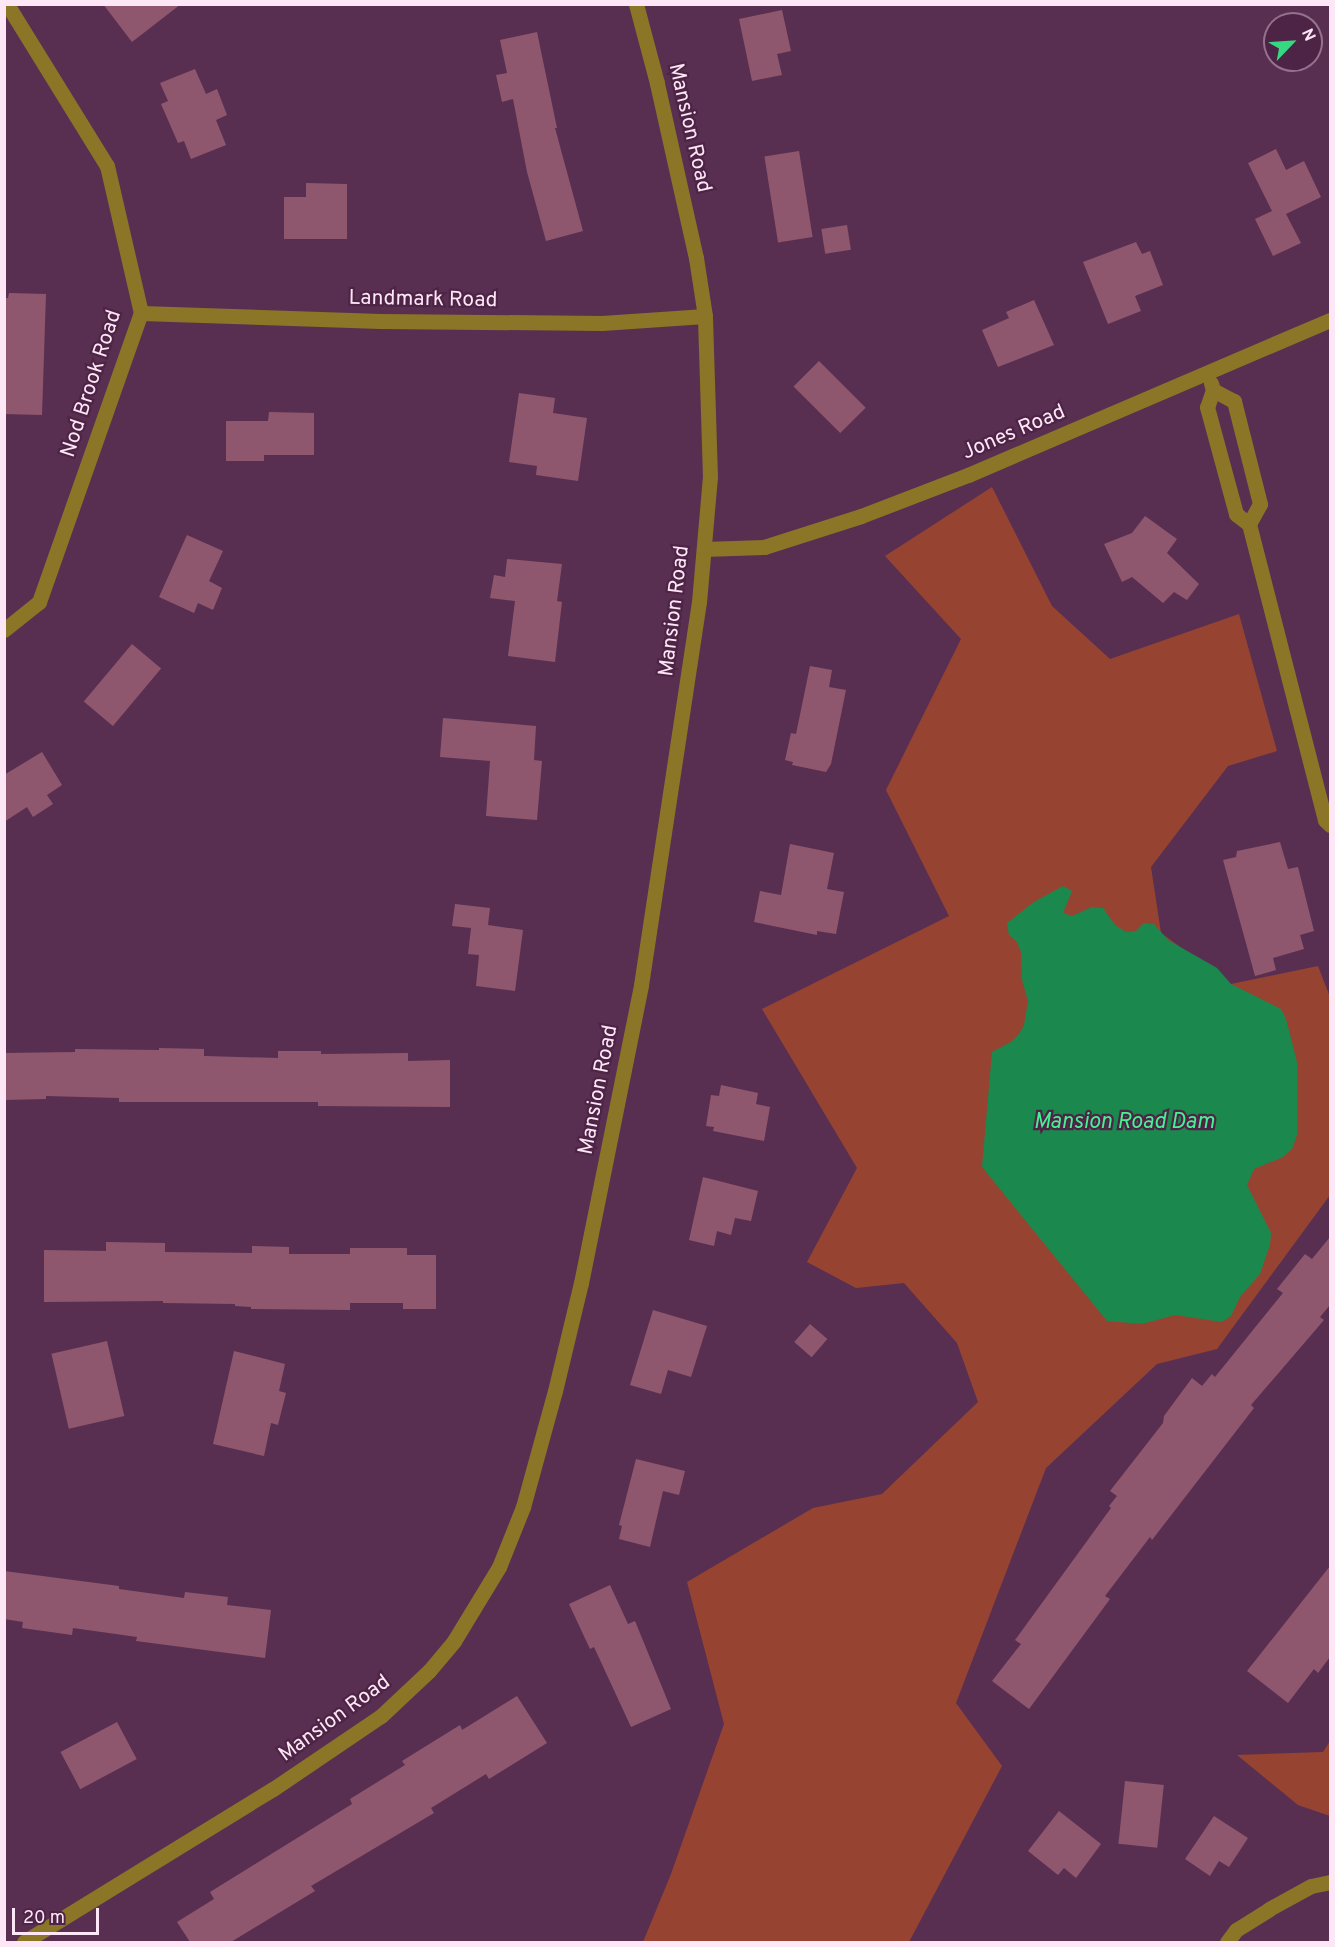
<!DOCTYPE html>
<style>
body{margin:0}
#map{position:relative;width:1335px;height:1947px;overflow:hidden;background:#592f51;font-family:Overpass,sans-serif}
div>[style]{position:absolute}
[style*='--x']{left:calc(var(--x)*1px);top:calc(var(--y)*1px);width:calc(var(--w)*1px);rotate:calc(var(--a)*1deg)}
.green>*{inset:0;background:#964431}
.water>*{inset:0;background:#1b884e}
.building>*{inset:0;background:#8f576e;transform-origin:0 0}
.minor>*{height:15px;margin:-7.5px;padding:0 7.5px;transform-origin:7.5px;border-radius:7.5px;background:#8b7627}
span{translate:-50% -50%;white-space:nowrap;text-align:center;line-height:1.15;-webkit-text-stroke:4.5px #4e2446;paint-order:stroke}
.street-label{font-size:21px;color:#fde7f7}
.water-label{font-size:22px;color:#45f293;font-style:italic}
.frame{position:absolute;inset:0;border:6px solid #fde7f7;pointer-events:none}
.north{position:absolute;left:1263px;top:12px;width:60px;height:60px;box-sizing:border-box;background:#4e2446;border:2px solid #94728d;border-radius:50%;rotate:65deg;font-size:16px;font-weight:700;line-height:24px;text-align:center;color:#fde7f7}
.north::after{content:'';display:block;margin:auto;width:21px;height:27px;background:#36d881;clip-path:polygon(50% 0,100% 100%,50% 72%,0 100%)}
.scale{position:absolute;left:12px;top:1908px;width:87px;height:27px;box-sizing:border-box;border:3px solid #fde7f7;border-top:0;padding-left:8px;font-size:18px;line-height:21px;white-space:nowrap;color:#fde7f7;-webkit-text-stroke:4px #4e2446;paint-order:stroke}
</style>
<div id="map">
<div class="green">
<div style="clip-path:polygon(992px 487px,1052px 606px,1110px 659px,1239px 614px,1277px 751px,1228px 766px,1151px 867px,1161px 933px,1231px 984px,1318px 966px,1330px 997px,1330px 1195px,1217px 1349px,1157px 1364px,1046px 1468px,956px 1703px,1002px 1766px,909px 1942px,643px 1942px,671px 1874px,724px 1724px,687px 1582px,813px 1508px,882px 1494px,978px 1402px,957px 1343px,904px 1283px,856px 1288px,807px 1262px,857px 1168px,762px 1009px,949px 916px,886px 790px,961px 639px,885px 556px)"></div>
<div style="clip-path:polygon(1330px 1741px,1330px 1816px,1298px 1805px,1237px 1755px,1323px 1752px)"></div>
</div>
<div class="water">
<div style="clip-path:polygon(1063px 886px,1072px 891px,1063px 913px,1072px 916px,1092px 907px,1103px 908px,1115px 925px,1126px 932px,1136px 931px,1144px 923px,1154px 924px,1168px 940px,1217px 968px,1231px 984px,1281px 1009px,1286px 1019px,1297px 1062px,1297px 1135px,1292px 1149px,1283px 1157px,1254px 1169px,1247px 1185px,1271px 1233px,1270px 1245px,1260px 1274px,1240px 1297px,1231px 1316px,1222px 1322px,1175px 1315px,1142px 1324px,1107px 1321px,982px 1167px,992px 1052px,1011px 1042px,1019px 1034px,1024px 1025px,1028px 1001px,1022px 980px,1021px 952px,1017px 942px,1009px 935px,1007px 923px,1034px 902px)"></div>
</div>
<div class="building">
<div style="clip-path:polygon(103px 4px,181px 4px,132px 42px)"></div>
<div style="clip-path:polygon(782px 10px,791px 51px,777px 54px,782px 75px,752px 81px,739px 19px)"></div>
<div style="clip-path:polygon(537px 32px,557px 128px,555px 128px,583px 231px,546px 241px,527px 172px,513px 99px,502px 102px,496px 75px,507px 73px,500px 40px)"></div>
<div style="clip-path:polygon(195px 69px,206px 94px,217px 89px,227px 115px,216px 120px,226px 145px,191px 159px,184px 141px,178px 143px,161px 104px,168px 101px,160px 83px)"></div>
<div style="clip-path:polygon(1276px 149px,1286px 170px,1304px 161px,1321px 197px,1286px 214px,1301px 243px,1273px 256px,1255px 219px,1272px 211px,1248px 163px)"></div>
<div style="left:799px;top:151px;width:87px;height:35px;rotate:81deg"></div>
<div style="clip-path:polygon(306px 183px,347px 184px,347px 239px,284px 239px,284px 197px,306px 197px)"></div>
<div style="left:847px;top:225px;width:25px;height:26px;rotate:81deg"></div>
<div style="clip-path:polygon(1136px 242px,1142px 254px,1150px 251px,1163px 285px,1135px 296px,1141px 311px,1108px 324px,1083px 262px)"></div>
<div style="clip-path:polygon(9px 293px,46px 294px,42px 415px,4px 414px,4px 298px,8px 298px)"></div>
<div style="clip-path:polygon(1034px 300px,1054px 345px,998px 367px,982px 330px,1009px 318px,1006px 312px)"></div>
<div style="left:819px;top:361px;width:66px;height:36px;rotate:45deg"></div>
<div style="clip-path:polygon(519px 393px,555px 398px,553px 413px,587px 418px,578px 481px,536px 475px,537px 466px,509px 462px)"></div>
<div style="clip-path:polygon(269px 412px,314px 413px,314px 455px,264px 455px,264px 461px,226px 461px,226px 421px,268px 421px)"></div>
<div style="clip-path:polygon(1145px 516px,1177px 539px,1167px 553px,1199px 584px,1187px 600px,1174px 592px,1163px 603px,1132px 577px,1122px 582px,1104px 544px,1132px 533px)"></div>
<div style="clip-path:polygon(187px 535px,223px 551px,209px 581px,222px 588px,213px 610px,198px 603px,194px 613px,159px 597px)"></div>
<div style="clip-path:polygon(507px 559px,562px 564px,557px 601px,562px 602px,555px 662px,508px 656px,515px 601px,490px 598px,494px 575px,505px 577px)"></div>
<div style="left:132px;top:644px;width:38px;height:75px;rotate:40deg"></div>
<div style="clip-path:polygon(810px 666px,832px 670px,829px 687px,846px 690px,831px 764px,826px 772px,792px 765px,793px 762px,785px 760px,791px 733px,796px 734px)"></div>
<div style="clip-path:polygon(443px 718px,536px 726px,534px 760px,542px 761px,537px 820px,486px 816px,490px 761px,440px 757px)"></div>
<div style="clip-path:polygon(42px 752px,62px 785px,47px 795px,53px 804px,33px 817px,27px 807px,4px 822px,4px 775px)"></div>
<div style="clip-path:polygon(1280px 842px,1288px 869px,1298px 867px,1314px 931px,1300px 935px,1304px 949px,1273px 958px,1276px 970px,1255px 976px,1223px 860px,1236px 857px,1237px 851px)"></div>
<div style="clip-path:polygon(790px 844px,834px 853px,827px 889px,844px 892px,836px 934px,817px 931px,817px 935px,754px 922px,760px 891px,781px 895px)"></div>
<div style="clip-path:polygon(455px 904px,490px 908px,488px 925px,523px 930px,515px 991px,476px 986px,479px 955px,468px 954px,471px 928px,452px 926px)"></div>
<div style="clip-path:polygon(159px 1048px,204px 1049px,204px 1056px,278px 1058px,278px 1051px,321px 1051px,321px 1054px,408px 1053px,408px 1061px,450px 1060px,450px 1107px,318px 1106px,318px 1102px,119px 1102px,119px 1098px,46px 1096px,46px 1099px,4px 1100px,4px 1053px,75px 1052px,75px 1049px,159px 1050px)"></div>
<div style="clip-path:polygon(721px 1085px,758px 1093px,756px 1104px,770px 1107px,764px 1141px,713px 1131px,714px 1127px,706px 1126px,711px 1095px,719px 1096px)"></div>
<div style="clip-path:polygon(703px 1177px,758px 1191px,751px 1221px,735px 1218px,731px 1235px,717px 1231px,714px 1246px,689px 1240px)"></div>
<div style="clip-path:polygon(1330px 1237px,1330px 1305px,1320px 1317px,1324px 1320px,1251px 1405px,1254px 1408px,1152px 1540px,1150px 1537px,1105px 1596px,1110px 1599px,1029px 1709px,992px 1681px,1021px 1644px,1015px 1640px,1111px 1508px,1109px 1506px,1117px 1496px,1110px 1491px,1163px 1423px,1164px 1416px,1192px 1378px,1202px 1386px,1212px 1374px,1215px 1377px,1283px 1293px,1277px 1289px,1305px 1254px,1312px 1259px)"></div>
<div style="clip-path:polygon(106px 1242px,165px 1243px,165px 1252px,252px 1253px,252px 1246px,289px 1247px,289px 1254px,350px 1254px,350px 1248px,407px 1248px,407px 1255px,436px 1255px,436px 1309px,403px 1309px,403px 1303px,350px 1303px,350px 1310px,251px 1309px,251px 1307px,235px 1306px,235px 1304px,163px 1303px,163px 1301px,44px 1302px,44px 1250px,106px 1251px)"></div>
<div style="clip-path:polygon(653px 1310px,707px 1326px,691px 1377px,668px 1370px,661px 1394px,630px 1385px)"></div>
<div style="left:810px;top:1324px;width:23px;height:24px;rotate:41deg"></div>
<div style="left:107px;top:1341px;width:77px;height:57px;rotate:77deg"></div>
<div style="clip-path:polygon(234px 1351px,285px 1364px,279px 1391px,286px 1393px,278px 1425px,271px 1423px,264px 1456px,213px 1444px)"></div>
<div style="clip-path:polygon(636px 1459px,685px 1471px,679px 1495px,663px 1491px,650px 1547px,619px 1539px,622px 1526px,619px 1525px)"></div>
<div style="clip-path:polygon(1330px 1566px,1330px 1657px,1318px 1673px,1314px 1669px,1288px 1703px,1247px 1671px)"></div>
<div style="clip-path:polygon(4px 1571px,119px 1586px,119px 1589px,184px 1598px,185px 1592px,228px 1597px,227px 1605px,271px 1610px,265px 1658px,136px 1641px,137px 1637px,73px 1628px,72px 1635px,22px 1628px,23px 1622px,4px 1619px)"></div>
<div style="clip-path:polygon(610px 1585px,628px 1624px,635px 1621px,671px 1709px,631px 1727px,594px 1647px,590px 1649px,569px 1604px)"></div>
<div style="clip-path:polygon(517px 1696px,547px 1743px,489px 1779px,486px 1774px,431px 1808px,434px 1813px,311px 1886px,315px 1891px,231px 1942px,190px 1942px,177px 1922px,214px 1899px,210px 1892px,352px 1804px,350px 1799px,405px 1765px,402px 1761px,460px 1725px,462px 1730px)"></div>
<div style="left:117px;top:1722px;width:42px;height:64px;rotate:62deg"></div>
<div style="left:1125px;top:1781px;width:39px;height:63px;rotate:6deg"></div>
<div style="clip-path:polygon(1059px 1811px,1101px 1844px,1076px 1878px,1064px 1868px,1058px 1875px,1028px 1851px)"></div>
<div style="clip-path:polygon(1214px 1816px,1248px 1838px,1229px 1867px,1219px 1861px,1210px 1876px,1185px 1859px)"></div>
</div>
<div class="minor">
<div style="--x:141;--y:313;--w:239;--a:1.9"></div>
<div style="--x:380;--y:321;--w:222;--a:0.5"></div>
<div style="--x:602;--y:323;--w:103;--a:-3.9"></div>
<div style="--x:1211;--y:383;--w:7;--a:74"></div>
<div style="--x:1213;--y:390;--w:24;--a:28"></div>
<div style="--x:1234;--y:401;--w:106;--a:75.8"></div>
<div style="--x:1260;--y:504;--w:23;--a:119"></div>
<div style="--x:1213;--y:390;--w:18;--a:109"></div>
<div style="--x:1207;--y:407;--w:111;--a:74.8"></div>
<div style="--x:1236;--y:514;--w:16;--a:38"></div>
<div style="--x:1249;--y:524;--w:306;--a:75.6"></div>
<div style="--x:1325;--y:820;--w:7;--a:45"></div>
<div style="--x:704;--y:549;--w:60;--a:-1.9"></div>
<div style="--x:764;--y:547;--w:102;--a:-17.7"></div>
<div style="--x:861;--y:516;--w:115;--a:-21"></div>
<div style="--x:968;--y:475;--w:394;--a:-23.2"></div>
<div style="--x:4;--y:630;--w:45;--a:-38.7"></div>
<div style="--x:39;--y:602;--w:306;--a:-70.6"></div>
<div style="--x:141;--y:313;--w:151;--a:-103"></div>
<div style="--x:107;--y:166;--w:190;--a:-121.7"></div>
<div style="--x:24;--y:1942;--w:292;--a:-31.6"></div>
<div style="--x:273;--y:1789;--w:130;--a:-34.1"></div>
<div style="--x:381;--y:1716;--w:66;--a:-43.2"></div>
<div style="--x:429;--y:1671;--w:39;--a:-50"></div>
<div style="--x:454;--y:1641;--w:87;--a:-58.7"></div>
<div style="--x:499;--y:1567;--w:65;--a:-68.2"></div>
<div style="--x:523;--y:1507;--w:120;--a:-74.6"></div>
<div style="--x:555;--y:1391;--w:111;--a:-76.5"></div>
<div style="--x:581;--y:1283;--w:304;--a:-78.6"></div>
<div style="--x:641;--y:985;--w:387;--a:-81.4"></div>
<div style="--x:699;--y:602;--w:125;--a:-85"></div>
<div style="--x:710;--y:477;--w:161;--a:-91.8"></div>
<div style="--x:705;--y:316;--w:59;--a:-98.8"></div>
<div style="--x:696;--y:258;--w:179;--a:-102.6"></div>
<div style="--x:657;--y:83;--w:82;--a:-104.9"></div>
<div style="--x:1227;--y:1942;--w:15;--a:-53"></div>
<div style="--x:1236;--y:1930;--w:39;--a:-32"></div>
<div style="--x:1269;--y:1909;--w:48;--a:-28.7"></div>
<div style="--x:1311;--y:1886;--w:19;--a:-12"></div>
</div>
<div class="street-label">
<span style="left:689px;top:128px;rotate:77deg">Mansion Road</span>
<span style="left:423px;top:300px;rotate:1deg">Landmark Road</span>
<span style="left:92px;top:384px;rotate:-72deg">Nod Brook Road</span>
<span style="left:1014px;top:433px;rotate:-23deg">Jones Road</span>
<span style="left:675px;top:611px;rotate:-83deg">Mansion Road</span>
<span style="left:599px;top:1090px;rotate:-79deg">Mansion Road</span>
<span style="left:335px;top:1719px;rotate:-36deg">Mansion Road</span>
</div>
<div class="water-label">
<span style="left:1124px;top:1123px">Mansion Road Dam</span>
</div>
<div class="frame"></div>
<div class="north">N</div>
<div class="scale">20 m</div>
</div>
